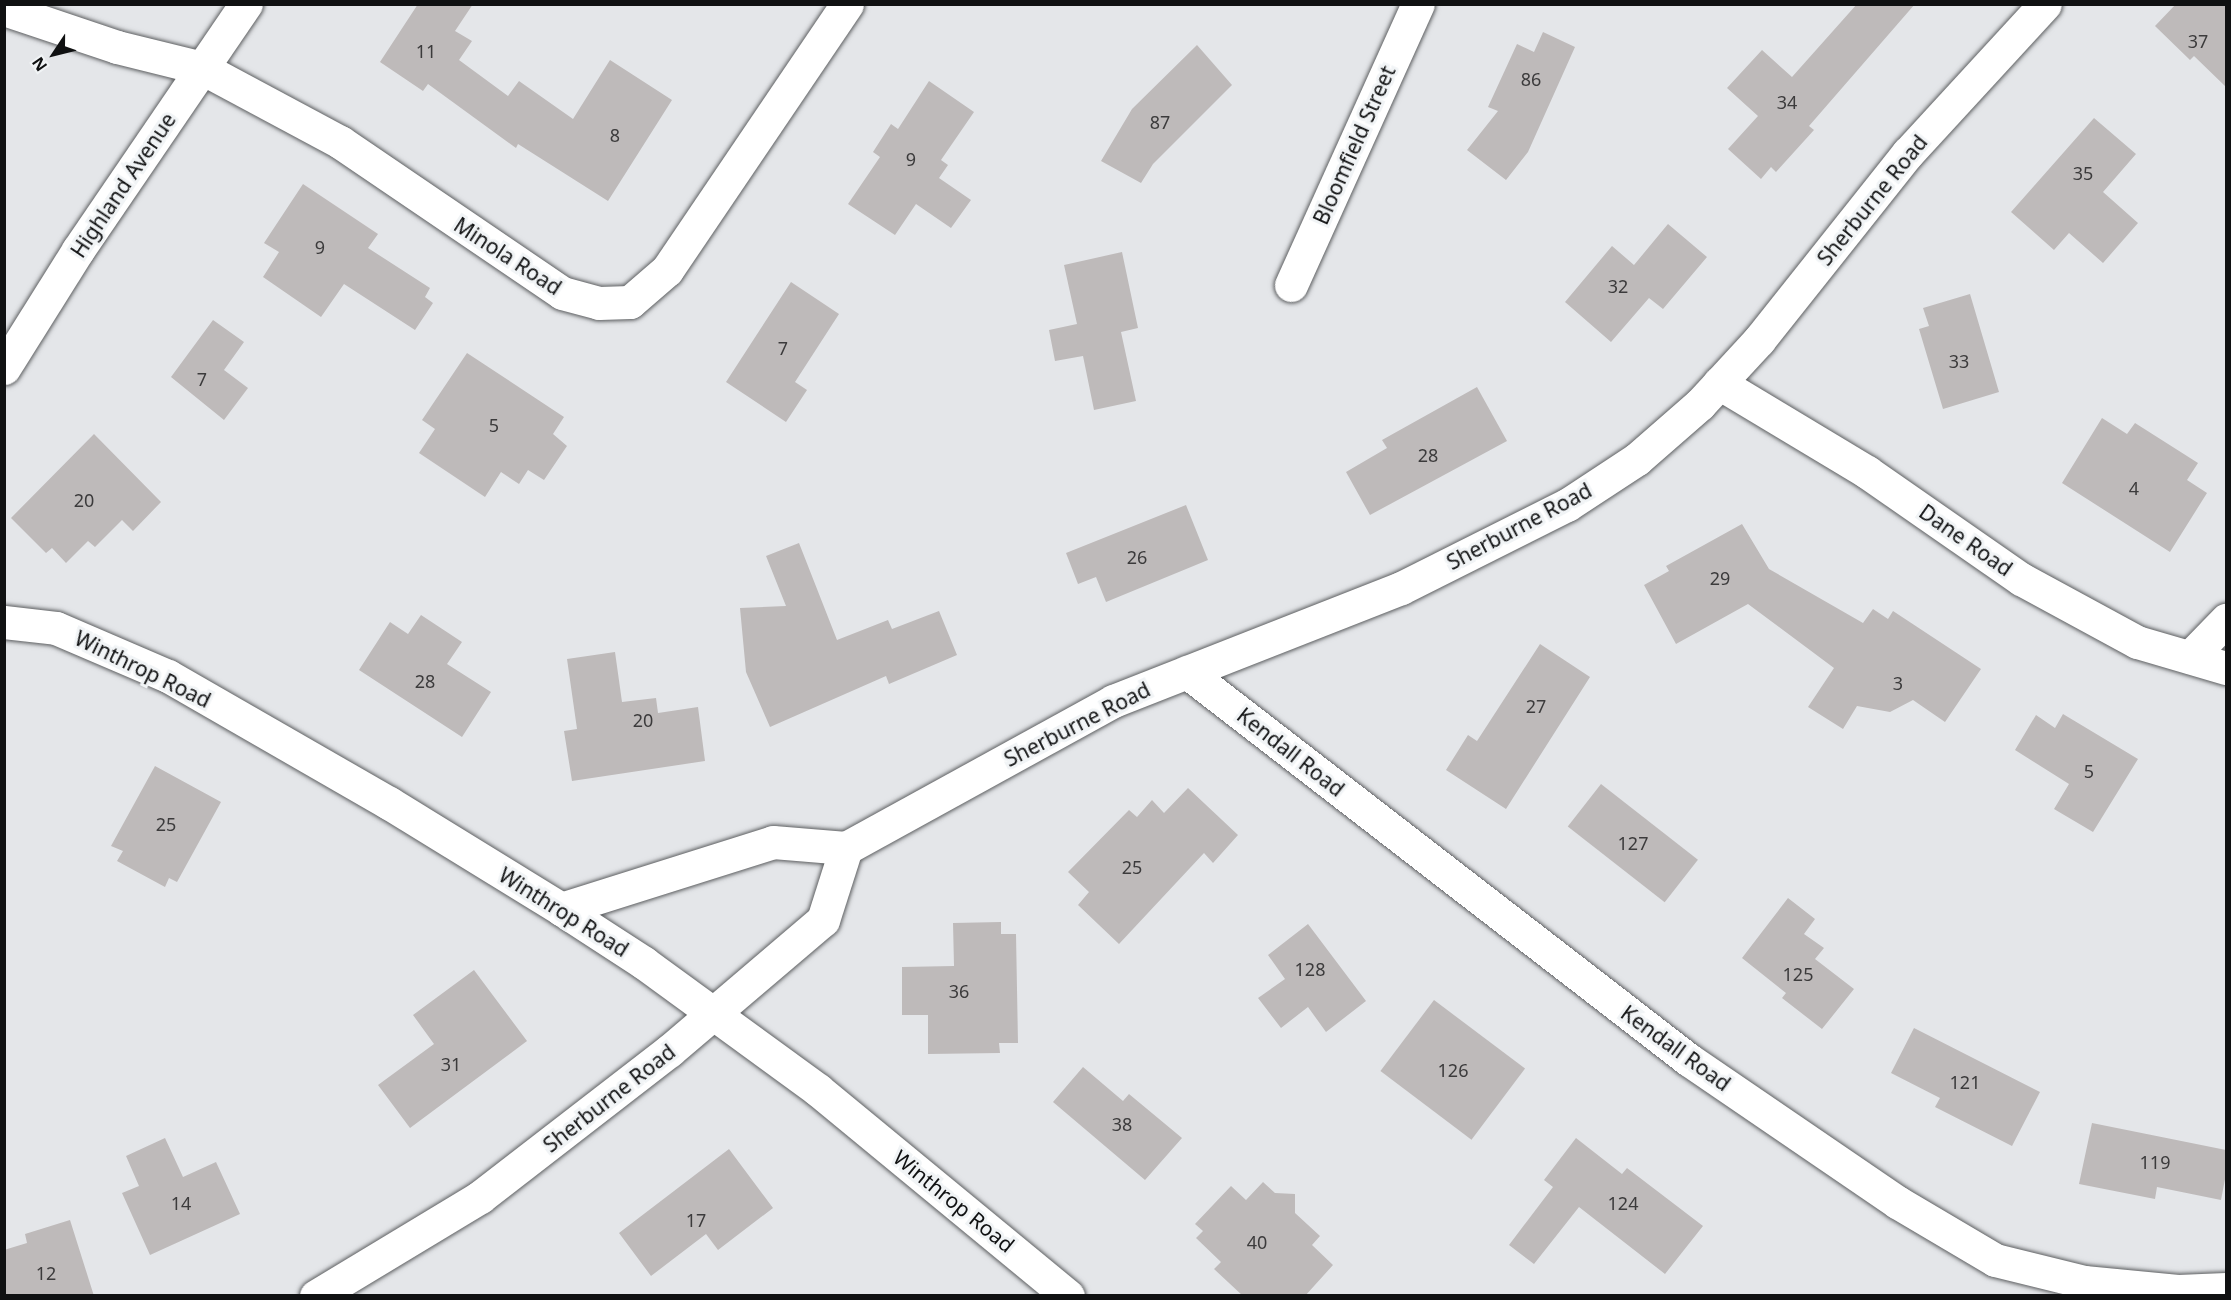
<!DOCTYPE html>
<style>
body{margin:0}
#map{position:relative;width:2231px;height:1300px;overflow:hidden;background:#e4e6e9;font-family:"Noto Sans",sans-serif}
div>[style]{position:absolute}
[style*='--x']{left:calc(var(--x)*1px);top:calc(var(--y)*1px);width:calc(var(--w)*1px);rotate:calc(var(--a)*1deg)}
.building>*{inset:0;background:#bebaba;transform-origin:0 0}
.roads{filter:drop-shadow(0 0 2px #5d5f61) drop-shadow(0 0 2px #5d5f61)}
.street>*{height:33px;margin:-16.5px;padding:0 16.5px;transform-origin:16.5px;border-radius:16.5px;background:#fff}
span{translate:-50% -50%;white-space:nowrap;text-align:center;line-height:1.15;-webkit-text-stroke:6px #f1f4f6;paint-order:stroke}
.number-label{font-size:18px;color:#3c3b3c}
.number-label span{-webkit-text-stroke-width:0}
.street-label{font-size:21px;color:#101112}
.frame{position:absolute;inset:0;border:6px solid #101112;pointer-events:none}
.north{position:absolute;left:24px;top:24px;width:60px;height:60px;-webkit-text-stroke:4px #f1f4f6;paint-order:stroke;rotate:235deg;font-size:16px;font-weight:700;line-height:24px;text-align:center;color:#101112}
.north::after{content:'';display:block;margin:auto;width:21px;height:27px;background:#101112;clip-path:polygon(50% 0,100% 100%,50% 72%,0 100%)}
</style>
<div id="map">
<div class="building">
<div style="clip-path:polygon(418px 4px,473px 4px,455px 31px,472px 41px,459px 60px,508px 96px,519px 81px,573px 119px,610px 60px,672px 100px,608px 201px,518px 144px,516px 148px,428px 84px,423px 91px,380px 62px)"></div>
<div style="clip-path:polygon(1857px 4px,1915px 4px,1809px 126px,1814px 130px,1776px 172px,1771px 167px,1761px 179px,1728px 149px,1758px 116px,1727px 88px,1762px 50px,1792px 77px)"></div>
<div style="clip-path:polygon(2176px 4px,2226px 4px,2226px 87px,2194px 56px,2190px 60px,2155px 26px)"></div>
<div style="clip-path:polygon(1543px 32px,1575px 47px,1528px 152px,1506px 180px,1467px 150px,1498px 111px,1488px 107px,1517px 44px,1534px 52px)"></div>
<div style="clip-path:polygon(1197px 45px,1232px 85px,1153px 164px,1141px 183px,1101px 161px,1132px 109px)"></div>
<div style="clip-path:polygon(929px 81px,974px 112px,941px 160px,948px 165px,939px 178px,971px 200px,951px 228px,916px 204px,895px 235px,848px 204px,880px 157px,873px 152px,891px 124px,898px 129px)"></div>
<div style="clip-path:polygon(2094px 118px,2136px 154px,2103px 192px,2138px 223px,2103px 263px,2069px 233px,2054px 250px,2011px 212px)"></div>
<div style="clip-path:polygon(303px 184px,378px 234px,368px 248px,430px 288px,425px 297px,433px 303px,415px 330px,344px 284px,321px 317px,263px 277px,279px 252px,264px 243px)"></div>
<div style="clip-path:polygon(1668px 224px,1707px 257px,1663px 309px,1649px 298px,1611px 342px,1565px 302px,1612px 246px,1634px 265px)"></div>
<div style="clip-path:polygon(1122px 252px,1138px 328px,1121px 332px,1136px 401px,1094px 410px,1083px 356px,1055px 361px,1049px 330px,1077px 324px,1064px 265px)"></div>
<div style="clip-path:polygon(791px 282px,839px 314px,795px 382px,807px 390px,786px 422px,726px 382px)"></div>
<div style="clip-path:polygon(1970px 294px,1999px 392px,1943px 409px,1919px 329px,1929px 326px,1923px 308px)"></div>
<div style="clip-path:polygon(213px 320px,244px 342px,224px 370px,248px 388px,224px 420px,171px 377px)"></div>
<div style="clip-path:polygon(467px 353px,564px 417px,553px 434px,567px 446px,544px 480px,528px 470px,519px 484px,501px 472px,485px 497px,419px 453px,435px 429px,422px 420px)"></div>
<div style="clip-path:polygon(1477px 387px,1507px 441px,1370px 515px,1346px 472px,1387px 448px,1382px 440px)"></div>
<div style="clip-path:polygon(2102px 418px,2127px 434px,2135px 423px,2198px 463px,2187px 480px,2207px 493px,2170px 552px,2062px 483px)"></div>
<div style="clip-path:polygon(94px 434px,161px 502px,133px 531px,122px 520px,95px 547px,88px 541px,66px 563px,52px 548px,46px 553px,11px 518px)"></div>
<div style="clip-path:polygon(1186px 505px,1208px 560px,1106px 602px,1096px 577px,1078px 584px,1066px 553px)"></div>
<div style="clip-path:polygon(1742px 524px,1769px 569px,1863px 623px,1873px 609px,1888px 619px,1893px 611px,1981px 669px,1945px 722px,1913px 700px,1890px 712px,1857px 706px,1843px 729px,1808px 707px,1834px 668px,1748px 604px,1676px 644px,1644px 585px,1669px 571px,1666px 566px)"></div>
<div style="clip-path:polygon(799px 543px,837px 640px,888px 620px,892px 629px,939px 611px,957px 655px,889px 684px,886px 676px,770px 727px,746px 672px,740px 608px,786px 606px,766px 556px)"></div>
<div style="clip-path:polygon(421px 615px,462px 642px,447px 664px,491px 692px,462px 737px,359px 670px,390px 622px,408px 634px)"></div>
<div style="clip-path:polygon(1540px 644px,1590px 677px,1506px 809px,1446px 770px,1468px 735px,1477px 741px)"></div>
<div style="clip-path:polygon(615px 652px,622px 702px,656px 698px,658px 713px,698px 707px,705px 761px,572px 781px,564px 731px,577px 729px,567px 659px)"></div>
<div style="clip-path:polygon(2063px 714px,2138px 759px,2093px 832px,2054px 809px,2069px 784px,2015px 750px,2036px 715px,2055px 728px)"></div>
<div style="clip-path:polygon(155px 766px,221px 802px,177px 882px,169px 878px,165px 887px,117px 861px,123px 851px,111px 846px)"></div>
<div style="left:1601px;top:784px;width:123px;height:54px;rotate:38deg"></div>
<div style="clip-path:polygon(1188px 788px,1238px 835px,1213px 863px,1204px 853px,1119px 944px,1078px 905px,1089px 892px,1068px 872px,1129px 810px,1137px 817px,1152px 800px,1164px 813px)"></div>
<div style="clip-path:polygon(1788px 898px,1815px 919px,1804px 934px,1824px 948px,1815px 959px,1854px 989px,1822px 1029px,1782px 998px,1786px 993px,1742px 958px)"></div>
<div style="clip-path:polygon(1001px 922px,1001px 934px,1016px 934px,1018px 1043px,999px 1043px,1000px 1053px,928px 1054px,928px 1015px,902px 1015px,902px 967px,954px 966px,953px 923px)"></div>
<div style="clip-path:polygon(1308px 924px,1366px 1001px,1326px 1032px,1308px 1007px,1281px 1028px,1258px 998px,1285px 979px,1268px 955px)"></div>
<div style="clip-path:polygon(474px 970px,527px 1041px,410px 1128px,378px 1085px,434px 1044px,413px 1015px)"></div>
<div style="left:1434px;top:1000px;width:114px;height:89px;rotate:37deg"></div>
<div style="clip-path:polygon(1914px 1028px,2040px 1092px,2012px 1146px,1935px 1107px,1940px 1098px,1891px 1073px)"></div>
<div style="clip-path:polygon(1083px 1067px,1123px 1101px,1129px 1094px,1182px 1138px,1145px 1180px,1053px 1102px)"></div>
<div style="clip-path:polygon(2092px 1123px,2226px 1150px,2226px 1174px,2221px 1200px,2157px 1187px,2155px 1199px,2079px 1184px)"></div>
<div style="clip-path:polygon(165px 1138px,183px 1177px,216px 1162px,240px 1214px,150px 1255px,122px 1193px,139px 1186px,126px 1156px)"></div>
<div style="clip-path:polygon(1576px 1138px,1622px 1174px,1627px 1168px,1703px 1226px,1665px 1274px,1579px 1207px,1534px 1264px,1509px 1245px,1553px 1187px,1544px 1180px)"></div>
<div style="clip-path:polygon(729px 1149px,773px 1208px,718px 1250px,706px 1234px,651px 1276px,619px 1233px)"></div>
<div style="clip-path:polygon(1263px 1182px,1275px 1193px,1295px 1194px,1295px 1213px,1320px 1236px,1312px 1245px,1333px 1265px,1305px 1296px,1243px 1296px,1214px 1269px,1221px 1262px,1196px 1238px,1203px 1231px,1195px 1224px,1231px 1186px,1246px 1200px)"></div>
<div style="clip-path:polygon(70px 1220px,94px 1296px,4px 1296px,4px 1250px,27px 1243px,25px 1234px)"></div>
</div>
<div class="roads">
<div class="street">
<div style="--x:4;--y:9;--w:119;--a:18.6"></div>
<div style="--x:117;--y:47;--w:88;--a:13.9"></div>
<div style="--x:202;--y:68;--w:157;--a:28.2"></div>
<div style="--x:340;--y:142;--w:268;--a:34.2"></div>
<div style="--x:562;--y:293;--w:38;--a:15"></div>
<div style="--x:599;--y:303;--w:31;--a:-2"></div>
<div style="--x:630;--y:302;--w:49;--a:-40.9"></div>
<div style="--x:667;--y:270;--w:321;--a:-55.9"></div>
<div style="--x:1291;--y:285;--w:308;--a:-65.7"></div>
<div style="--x:4;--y:368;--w:139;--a:-57.9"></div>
<div style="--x:78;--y:250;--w:298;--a:-55.7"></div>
<div style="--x:1719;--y:383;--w:173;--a:31"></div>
<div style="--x:1867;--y:472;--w:188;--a:34.8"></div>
<div style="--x:2021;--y:579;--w:132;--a:28.5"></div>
<div style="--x:2137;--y:642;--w:93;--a:16.3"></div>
<div style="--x:4;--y:622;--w:52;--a:6.6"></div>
<div style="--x:56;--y:628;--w:122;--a:23.2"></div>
<div style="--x:168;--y:676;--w:255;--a:29.9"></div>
<div style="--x:389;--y:803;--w:202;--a:31.6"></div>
<div style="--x:561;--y:909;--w:99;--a:33"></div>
<div style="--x:644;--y:963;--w:215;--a:36.1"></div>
<div style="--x:818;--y:1090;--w:324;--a:39.5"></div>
<div style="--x:2190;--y:657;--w:52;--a:-45.8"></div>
<div style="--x:1187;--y:672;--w:634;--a:37.7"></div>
<div style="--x:1689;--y:1060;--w:252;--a:34.3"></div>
<div style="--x:1897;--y:1202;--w:114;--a:30.6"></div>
<div style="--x:1995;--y:1260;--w:92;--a:13.9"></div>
<div style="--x:2084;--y:1282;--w:94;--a:5.5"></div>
<div style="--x:2178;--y:1291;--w:48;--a:-2.4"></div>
<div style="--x:561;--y:909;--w:222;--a:-17.5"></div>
<div style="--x:773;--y:842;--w:73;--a:4.7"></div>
<div style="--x:316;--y:1296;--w:192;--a:-31.1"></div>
<div style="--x:480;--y:1197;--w:239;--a:-37.7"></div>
<div style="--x:669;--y:1051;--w:202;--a:-40.4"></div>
<div style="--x:823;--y:920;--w:76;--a:-72.3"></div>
<div style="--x:846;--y:848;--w:305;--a:-28.8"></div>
<div style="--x:1113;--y:701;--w:309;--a:-21.4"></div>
<div style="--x:1401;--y:588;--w:186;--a:-26.6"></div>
<div style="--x:1567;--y:505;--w:84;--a:-33.3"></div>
<div style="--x:1637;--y:459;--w:84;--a:-41.1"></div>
<div style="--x:1700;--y:404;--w:87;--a:-47.3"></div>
<div style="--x:1759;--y:340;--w:239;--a:-51.5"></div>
<div style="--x:1908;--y:153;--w:202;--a:-47.4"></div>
</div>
</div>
<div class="number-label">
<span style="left:2198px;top:41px">37</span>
<span style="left:426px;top:51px">11</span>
<span style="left:1531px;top:79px">86</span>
<span style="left:1787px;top:102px">34</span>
<span style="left:1160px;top:122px">87</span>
<span style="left:615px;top:135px">8</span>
<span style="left:911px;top:159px">9</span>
<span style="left:2083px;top:173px">35</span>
<span style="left:320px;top:247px">9</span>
<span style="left:1618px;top:286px">32</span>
<span style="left:783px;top:348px">7</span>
<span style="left:1959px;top:361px">33</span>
<span style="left:202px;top:379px">7</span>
<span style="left:494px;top:425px">5</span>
<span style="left:1428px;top:455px">28</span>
<span style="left:2134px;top:488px">4</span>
<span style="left:84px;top:500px">20</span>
<span style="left:1137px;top:557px">26</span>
<span style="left:1720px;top:578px">29</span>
<span style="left:425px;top:681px">28</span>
<span style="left:1898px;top:683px">3</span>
<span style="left:1536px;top:706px">27</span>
<span style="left:643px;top:720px">20</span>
<span style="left:2089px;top:771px">5</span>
<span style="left:166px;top:824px">25</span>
<span style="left:1633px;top:843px">127</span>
<span style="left:1132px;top:867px">25</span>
<span style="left:1310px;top:969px">128</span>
<span style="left:1798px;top:974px">125</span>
<span style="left:959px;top:991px">36</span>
<span style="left:451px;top:1064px">31</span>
<span style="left:1453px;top:1070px">126</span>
<span style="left:1965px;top:1082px">121</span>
<span style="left:1122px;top:1124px">38</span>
<span style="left:2155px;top:1162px">119</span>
<span style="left:181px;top:1203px">14</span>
<span style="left:1623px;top:1203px">124</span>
<span style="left:696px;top:1220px">17</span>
<span style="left:1257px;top:1242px">40</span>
<span style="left:46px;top:1273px">12</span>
</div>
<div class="street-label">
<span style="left:1354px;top:145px;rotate:-66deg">Bloomfield Street</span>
<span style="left:123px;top:185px;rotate:-56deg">Highland Avenue</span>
<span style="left:1872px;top:200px;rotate:-51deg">Sherburne Road</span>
<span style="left:508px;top:256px;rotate:33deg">Minola Road</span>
<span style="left:1519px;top:526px;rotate:-28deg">Sherburne Road</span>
<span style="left:1966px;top:540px;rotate:35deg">Dane Road</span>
<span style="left:143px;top:669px;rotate:26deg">Winthrop Road</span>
<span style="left:1077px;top:724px;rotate:-27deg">Sherburne Road</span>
<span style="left:1291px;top:752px;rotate:38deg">Kendall Road</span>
<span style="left:564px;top:912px;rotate:32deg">Winthrop Road</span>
<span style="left:1676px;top:1048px;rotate:36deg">Kendall Road</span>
<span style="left:609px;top:1098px;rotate:-38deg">Sherburne Road</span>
<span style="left:954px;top:1201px;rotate:39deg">Winthrop Road</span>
</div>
<div class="frame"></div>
<div class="north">N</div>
</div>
